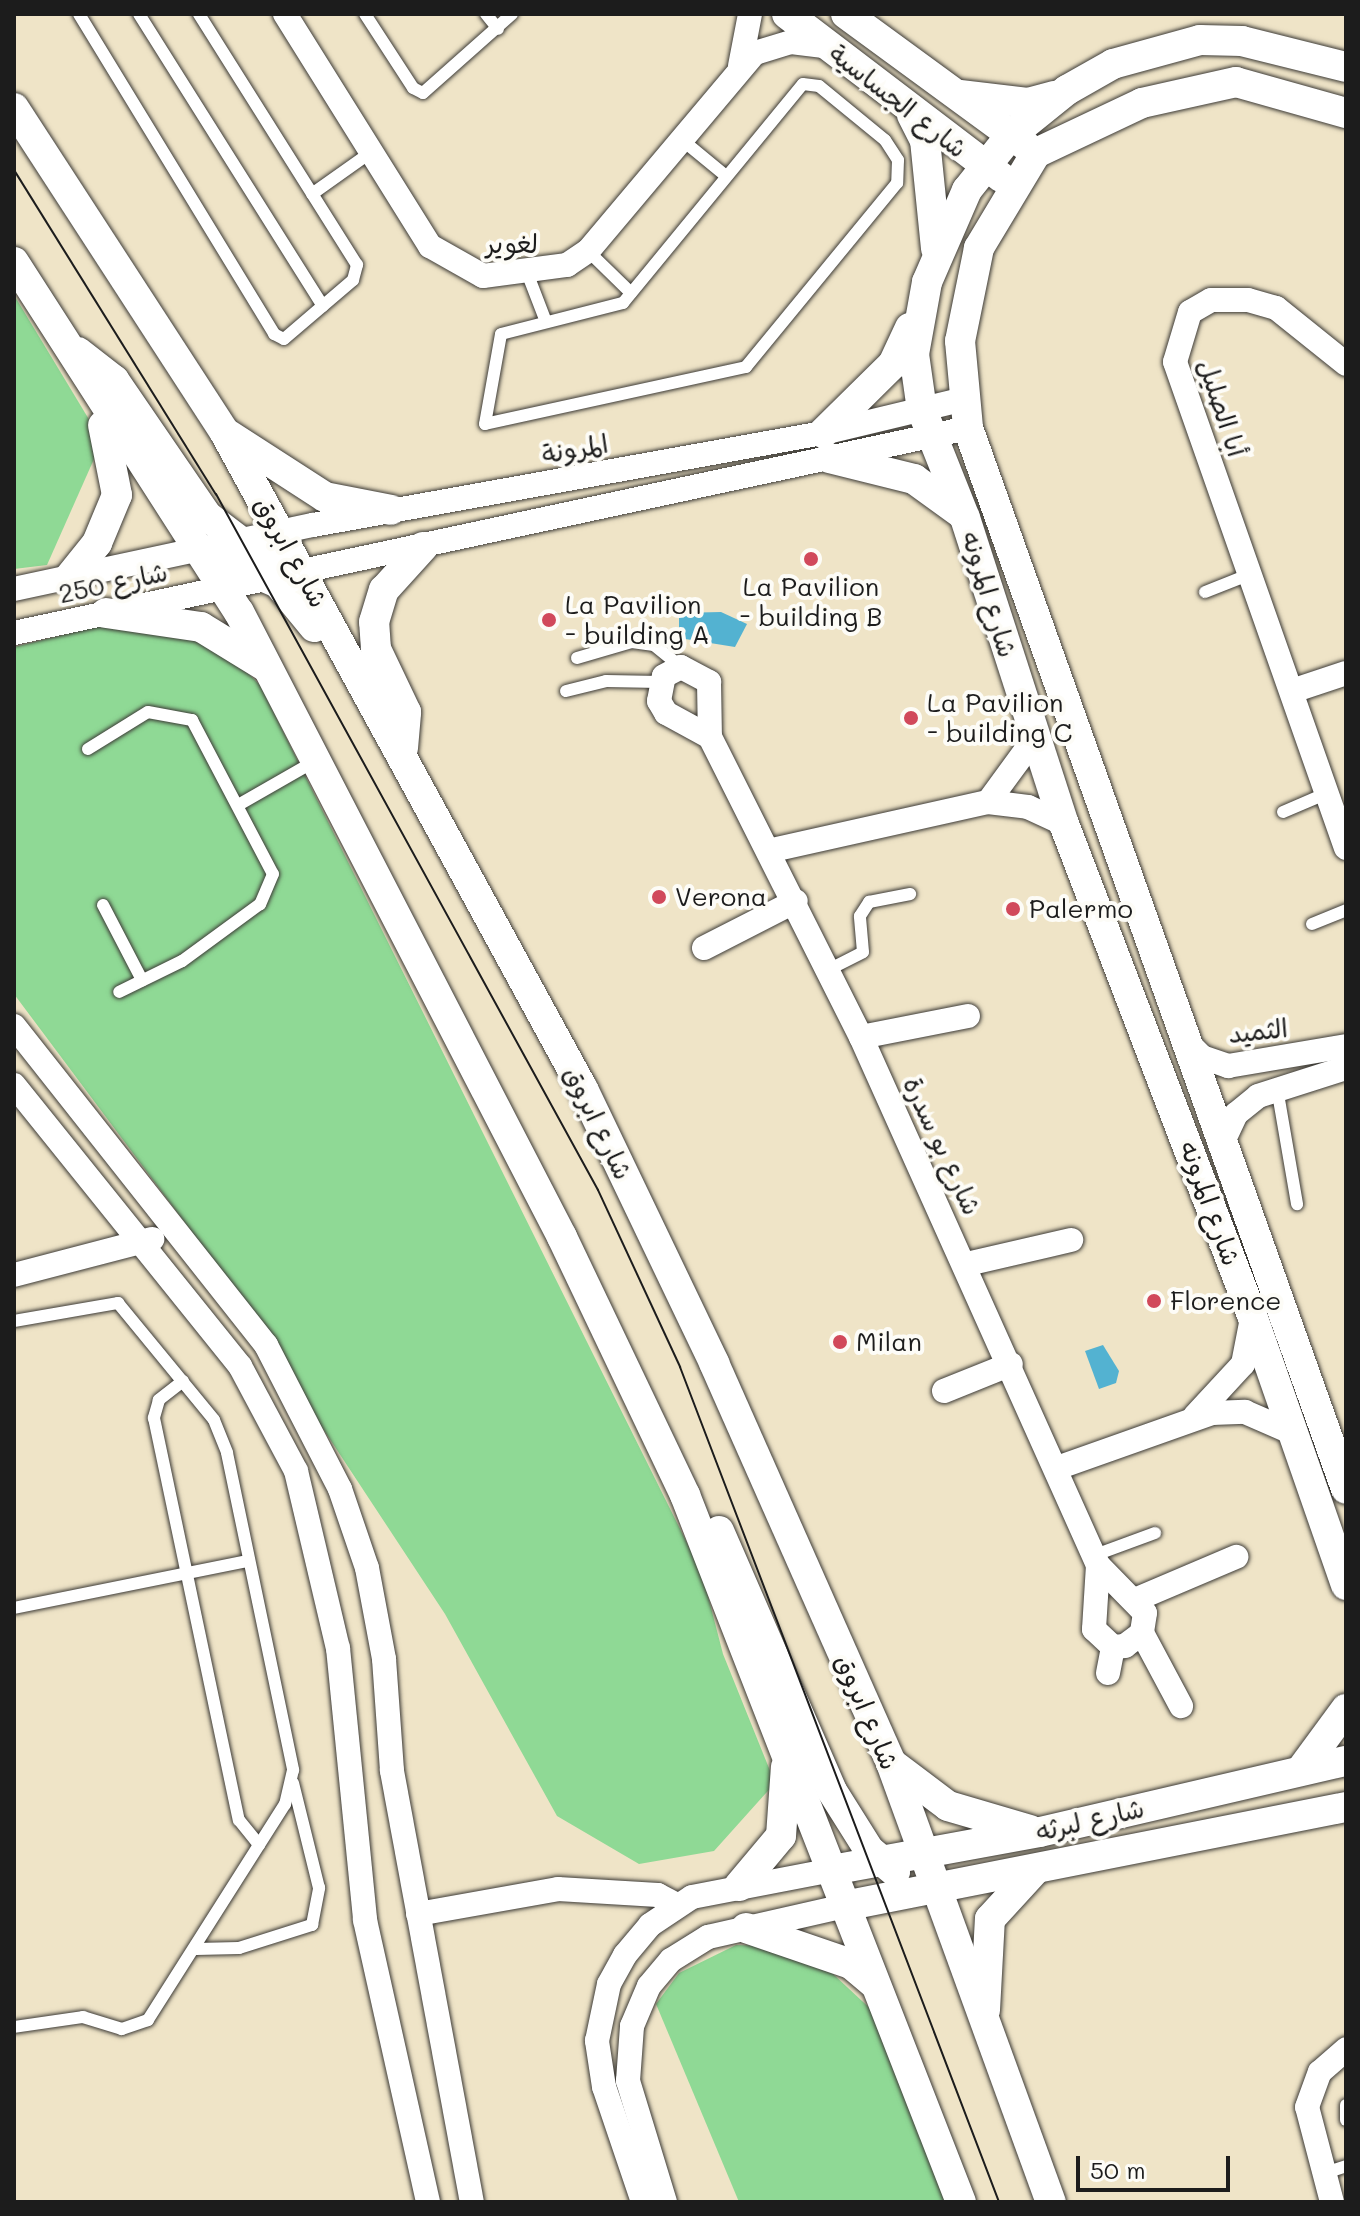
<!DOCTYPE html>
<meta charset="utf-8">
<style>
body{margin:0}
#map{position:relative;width:1360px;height:2216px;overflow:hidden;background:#efe4c7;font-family:Mali,"Playpen Sans Arabic",sans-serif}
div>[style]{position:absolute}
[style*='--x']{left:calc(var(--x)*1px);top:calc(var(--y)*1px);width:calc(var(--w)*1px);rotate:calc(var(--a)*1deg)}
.green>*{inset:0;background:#8fd995}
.water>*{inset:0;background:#53b2d1}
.roads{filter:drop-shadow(0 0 2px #3c3a36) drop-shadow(0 0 2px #3c3a36)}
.service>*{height:12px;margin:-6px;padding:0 6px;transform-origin:6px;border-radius:6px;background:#fff}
.minor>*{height:24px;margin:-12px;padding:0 12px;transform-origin:12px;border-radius:12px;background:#fff}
.tertiary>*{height:30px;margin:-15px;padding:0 15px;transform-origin:15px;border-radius:15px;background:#fff}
.tram>*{height:2px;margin:-1px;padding:0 1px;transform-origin:1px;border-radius:1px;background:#1c1c1c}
.dots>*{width:22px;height:22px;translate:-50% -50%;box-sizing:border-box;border:4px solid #fdfcf7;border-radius:50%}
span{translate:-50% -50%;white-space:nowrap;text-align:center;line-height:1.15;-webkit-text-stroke:8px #fdfcf7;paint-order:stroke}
.street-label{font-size:26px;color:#1c1c1c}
.poi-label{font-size:26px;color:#1c1c1c}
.left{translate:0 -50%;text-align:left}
.frame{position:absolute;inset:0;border:16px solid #1c1c1c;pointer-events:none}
.scale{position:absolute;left:1076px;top:2156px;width:154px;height:36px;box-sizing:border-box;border:4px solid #1c1c1c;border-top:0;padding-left:10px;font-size:24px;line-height:28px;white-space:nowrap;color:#1c1c1c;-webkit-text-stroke:6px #fdfcf7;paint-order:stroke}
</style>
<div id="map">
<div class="green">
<div style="clip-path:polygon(14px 295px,102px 441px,47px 565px,14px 569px)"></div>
<div style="clip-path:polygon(159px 624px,227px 653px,260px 685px,702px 1573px,723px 1654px,775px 1783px,714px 1851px,639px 1864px,557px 1816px,445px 1614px,206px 1251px,14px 994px,14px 647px,104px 625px)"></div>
<div style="clip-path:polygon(736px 1945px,776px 1946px,818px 1960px,876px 2014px,946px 2202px,739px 2202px,656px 2004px,679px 1973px)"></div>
</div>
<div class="water">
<div style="clip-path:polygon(721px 612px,747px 624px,735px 647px,679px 638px,679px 613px)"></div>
<div style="clip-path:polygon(1103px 1345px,1119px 1371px,1116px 1383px,1099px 1389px,1085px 1351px)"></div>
</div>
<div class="roads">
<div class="service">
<div style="--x:79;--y:14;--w:375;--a:58.6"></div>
<div style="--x:274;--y:334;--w:11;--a:27"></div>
<div style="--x:284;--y:339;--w:91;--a:-40.5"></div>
<div style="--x:353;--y:280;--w:16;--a:-75"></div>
<div style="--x:357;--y:265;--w:297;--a:-122.2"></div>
<div style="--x:139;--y:14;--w:345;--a:57.8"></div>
<div style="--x:365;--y:14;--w:88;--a:57"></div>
<div style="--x:413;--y:88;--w:11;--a:27"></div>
<div style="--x:423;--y:93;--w:119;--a:-41.6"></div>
<div style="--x:486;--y:14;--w:19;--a:51"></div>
<div style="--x:803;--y:84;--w:16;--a:7"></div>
<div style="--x:819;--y:86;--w:85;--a:39.3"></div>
<div style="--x:885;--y:140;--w:24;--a:57"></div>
<div style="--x:898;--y:160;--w:23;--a:92"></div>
<div style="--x:897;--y:183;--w:238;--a:129.4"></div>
<div style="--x:746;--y:367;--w:267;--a:167.7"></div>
<div style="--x:485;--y:424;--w:91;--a:-79.9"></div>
<div style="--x:501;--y:334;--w:126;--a:-14.3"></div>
<div style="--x:623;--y:303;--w:283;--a:-50.6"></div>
<div style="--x:681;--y:139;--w:58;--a:39.4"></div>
<div style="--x:312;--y:194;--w:72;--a:-35.4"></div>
<div style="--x:588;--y:251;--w:60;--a:44.3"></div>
<div style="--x:528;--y:275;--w:50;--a:69"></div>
<div style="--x:1205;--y:592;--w:46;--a:-21.6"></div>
<div style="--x:577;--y:658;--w:57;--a:-16.2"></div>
<div style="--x:632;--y:642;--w:22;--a:8"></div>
<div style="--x:654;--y:645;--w:35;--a:39"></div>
<div style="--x:566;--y:691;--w:41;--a:-14"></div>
<div style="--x:606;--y:681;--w:54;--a:1.1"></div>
<div style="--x:88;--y:749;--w:70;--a:-31.7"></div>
<div style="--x:148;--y:712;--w:45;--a:10.3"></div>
<div style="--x:192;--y:720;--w:174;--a:62.3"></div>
<div style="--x:273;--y:874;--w:33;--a:113"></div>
<div style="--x:260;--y:904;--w:97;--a:143.8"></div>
<div style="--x:182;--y:961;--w:70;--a:153.8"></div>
<div style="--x:240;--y:804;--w:86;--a:-29.8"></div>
<div style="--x:1283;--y:812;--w:46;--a:-23.2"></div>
<div style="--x:103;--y:905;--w:85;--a:62.5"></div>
<div style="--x:1312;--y:924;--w:37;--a:-22"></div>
<div style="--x:828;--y:970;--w:39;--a:-27"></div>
<div style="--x:863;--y:952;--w:36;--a:-95"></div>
<div style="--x:860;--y:916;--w:17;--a:-57"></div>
<div style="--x:869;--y:902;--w:42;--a:-11"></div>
<div style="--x:1277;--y:1088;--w:118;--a:80.2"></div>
<div style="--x:14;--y:1321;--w:106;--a:-9.8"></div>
<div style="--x:118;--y:1303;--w:151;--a:50.6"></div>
<div style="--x:214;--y:1420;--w:35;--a:68"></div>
<div style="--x:227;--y:1453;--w:324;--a:78.2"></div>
<div style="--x:293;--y:1770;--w:35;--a:103"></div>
<div style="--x:285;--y:1804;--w:256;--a:122.4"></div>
<div style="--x:148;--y:2020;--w:28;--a:161"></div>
<div style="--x:122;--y:2029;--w:41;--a:-162.9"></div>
<div style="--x:83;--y:2017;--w:70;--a:171.8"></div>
<div style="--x:183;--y:1381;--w:31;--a:142"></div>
<div style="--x:159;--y:1400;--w:19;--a:106"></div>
<div style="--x:154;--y:1418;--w:411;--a:78.1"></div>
<div style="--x:239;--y:1820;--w:32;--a:51"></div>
<div style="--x:1095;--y:1555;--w:64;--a:-20.1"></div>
<div style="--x:14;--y:1608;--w:239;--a:-11.4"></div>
<div style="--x:196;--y:1949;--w:43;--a:-1.3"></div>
<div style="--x:239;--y:1948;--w:77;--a:-17.5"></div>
<div style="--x:312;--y:1925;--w:38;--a:-79"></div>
<div style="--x:319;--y:1888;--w:108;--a:-103.9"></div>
<div style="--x:1346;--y:2105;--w:15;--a:90"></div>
<div style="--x:1322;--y:2174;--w:25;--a:-18"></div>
</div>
<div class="minor">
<div style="--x:285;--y:14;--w:274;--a:58"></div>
<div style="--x:430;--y:246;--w:61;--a:29.5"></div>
<div style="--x:483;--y:276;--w:85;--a:-7.5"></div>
<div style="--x:567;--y:265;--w:25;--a:-34"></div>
<div style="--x:588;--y:251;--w:259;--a:-49.9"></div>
<div style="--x:755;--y:53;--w:38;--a:-17"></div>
<div style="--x:791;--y:42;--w:35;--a:7"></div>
<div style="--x:740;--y:66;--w:53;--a:-79.1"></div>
<div style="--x:1346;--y:364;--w:90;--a:-141.3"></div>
<div style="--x:1276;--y:308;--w:29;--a:-164"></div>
<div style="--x:1248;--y:300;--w:37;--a:180"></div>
<div style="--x:1211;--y:300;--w:24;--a:150"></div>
<div style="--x:1190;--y:312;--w:52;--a:106.7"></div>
<div style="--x:1175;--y:362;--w:515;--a:70.62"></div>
<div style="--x:14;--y:589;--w:306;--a:-12.1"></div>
<div style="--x:313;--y:525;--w:518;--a:-10.23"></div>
<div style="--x:823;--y:433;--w:141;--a:-13.5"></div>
<div style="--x:14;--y:633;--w:976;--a:-12.13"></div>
<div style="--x:681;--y:667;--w:32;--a:28"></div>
<div style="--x:709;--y:682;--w:55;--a:89"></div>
<div style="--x:710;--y:737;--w:50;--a:-151.4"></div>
<div style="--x:666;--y:713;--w:14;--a:-120"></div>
<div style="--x:659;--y:701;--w:25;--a:-79"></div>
<div style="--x:664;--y:676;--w:19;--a:-28"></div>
<div style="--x:1292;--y:691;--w:57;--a:-18.4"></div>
<div style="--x:710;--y:737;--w:336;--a:63.3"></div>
<div style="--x:861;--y:1037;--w:579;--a:65.83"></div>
<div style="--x:988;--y:802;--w:64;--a:-53.8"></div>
<div style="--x:1026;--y:750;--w:27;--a:-84"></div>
<div style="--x:768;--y:851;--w:225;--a:-12.6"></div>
<div style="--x:988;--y:802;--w:40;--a:7.1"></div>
<div style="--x:1028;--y:807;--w:40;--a:25"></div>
<div style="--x:704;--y:948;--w:103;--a:-27.1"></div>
<div style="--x:14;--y:1026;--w:407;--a:51.7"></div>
<div style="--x:266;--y:1345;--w:162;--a:62.8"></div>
<div style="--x:340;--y:1489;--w:83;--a:71.1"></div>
<div style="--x:367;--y:1568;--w:93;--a:79.4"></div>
<div style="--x:384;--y:1659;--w:112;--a:85.9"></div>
<div style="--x:392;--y:1771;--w:438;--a:79.5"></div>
<div style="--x:861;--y:1037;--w:109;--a:-11.1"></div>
<div style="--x:1186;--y:1041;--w:23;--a:45"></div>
<div style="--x:1202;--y:1057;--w:28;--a:19"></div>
<div style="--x:1228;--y:1066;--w:120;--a:-9.6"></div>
<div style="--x:14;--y:1085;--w:361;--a:51.2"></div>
<div style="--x:240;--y:1366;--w:119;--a:61.9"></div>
<div style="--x:296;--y:1471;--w:182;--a:76.7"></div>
<div style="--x:338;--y:1648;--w:273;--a:84.3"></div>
<div style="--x:365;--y:1920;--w:289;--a:77.4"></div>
<div style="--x:1222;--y:1144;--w:33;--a:-65"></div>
<div style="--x:1236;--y:1114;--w:28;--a:-39"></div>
<div style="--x:1258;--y:1096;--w:92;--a:-17.7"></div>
<div style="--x:967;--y:1264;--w:107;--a:-13"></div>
<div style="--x:14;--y:1275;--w:143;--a:-14.6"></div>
<div style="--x:944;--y:1391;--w:72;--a:-21.9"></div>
<div style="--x:1195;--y:1416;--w:71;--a:-47.3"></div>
<div style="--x:1243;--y:1364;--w:47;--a:-78.9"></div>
<div style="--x:1057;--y:1468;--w:164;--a:-19.5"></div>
<div style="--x:1212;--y:1413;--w:33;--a:-2"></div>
<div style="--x:1245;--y:1412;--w:50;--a:23.5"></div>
<div style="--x:1098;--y:1565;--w:67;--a:45.6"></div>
<div style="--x:1145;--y:1613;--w:20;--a:99"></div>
<div style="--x:1142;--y:1633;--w:21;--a:143"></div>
<div style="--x:1125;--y:1646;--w:12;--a:175"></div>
<div style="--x:1113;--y:1647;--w:26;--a:-137"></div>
<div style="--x:1094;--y:1629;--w:64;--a:-86.4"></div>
<div style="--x:1137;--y:1599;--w:108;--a:-23"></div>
<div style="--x:1142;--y:1633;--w:83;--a:61.9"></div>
<div style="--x:1108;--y:1673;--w:26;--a:-79"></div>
<div style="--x:418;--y:1914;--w:142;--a:-10.1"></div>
<div style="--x:558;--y:1889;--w:100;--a:3.4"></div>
<div style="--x:658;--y:1895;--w:21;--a:28"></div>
<div style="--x:643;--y:2202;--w:121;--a:-108.7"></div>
<div style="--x:604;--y:2087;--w:47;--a:-98.7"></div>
<div style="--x:597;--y:2041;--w:58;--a:-78.1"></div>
<div style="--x:609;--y:1984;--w:33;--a:-61"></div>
<div style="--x:625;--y:1955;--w:39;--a:-50"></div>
<div style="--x:650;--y:1925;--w:50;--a:-33.7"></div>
<div style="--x:692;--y:1897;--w:143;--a:-10.9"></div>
<div style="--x:665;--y:2202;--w:127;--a:-107"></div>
<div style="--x:628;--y:2081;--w:55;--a:-85.8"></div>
<div style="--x:632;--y:2026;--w:43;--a:-67"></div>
<div style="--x:649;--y:1986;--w:34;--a:-50"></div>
<div style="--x:671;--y:1960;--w:44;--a:-31.9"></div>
<div style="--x:708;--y:1937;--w:139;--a:-12.8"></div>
<div style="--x:1332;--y:2202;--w:98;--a:-104.7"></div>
<div style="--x:1307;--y:2107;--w:37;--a:-70"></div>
<div style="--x:1320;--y:2072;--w:35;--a:-41"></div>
</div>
<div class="tertiary">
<div style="--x:787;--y:14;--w:270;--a:37.3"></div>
<div style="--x:846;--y:14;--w:222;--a:36.2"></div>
<div style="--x:1346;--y:67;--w:107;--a:-166"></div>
<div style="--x:1242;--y:41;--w:42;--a:-178.6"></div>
<div style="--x:1200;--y:40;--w:90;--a:164.6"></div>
<div style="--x:1113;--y:64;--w:53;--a:150.5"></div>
<div style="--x:1067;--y:90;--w:73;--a:141.1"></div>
<div style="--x:1010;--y:136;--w:69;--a:128.5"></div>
<div style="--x:967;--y:190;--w:100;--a:113.5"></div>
<div style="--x:927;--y:282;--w:73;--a:100.2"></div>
<div style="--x:914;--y:354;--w:57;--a:81.9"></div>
<div style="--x:922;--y:410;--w:116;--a:68.3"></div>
<div style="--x:965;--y:518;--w:322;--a:72.1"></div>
<div style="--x:1064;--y:824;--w:526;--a:69.05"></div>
<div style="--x:1252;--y:1315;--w:286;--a:70.8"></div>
<div style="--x:960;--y:95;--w:68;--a:6.7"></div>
<div style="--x:1028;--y:103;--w:28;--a:-15"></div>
<div style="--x:14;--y:108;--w:387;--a:57"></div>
<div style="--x:225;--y:433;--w:747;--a:61.38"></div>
<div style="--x:583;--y:1089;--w:304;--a:64.4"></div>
<div style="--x:714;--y:1363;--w:437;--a:66.1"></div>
<div style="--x:891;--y:1763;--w:467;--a:70"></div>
<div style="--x:1346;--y:113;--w:114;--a:-164.3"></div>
<div style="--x:1236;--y:82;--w:96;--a:167.4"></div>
<div style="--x:1142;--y:103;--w:117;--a:154.7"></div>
<div style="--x:1036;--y:153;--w:111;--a:121"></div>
<div style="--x:979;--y:248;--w:95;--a:101.5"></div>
<div style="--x:960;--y:341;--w:87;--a:84.7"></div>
<div style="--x:968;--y:428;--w:1126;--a:70.39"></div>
<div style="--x:912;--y:115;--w:28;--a:63"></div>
<div style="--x:925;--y:140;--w:109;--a:84.2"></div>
<div style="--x:14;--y:262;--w:416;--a:57.3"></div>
<div style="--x:239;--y:612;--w:704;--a:62.67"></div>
<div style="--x:562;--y:1237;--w:286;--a:64.5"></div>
<div style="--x:685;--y:1495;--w:759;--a:68.68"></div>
<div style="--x:78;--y:352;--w:46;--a:37.9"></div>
<div style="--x:114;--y:380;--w:165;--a:55.6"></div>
<div style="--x:207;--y:516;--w:73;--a:37.2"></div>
<div style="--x:823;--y:433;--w:98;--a:-44.6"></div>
<div style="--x:893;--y:364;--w:40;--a:-65"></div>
<div style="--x:229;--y:435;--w:114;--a:32.9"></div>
<div style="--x:325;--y:497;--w:67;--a:11.1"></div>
<div style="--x:829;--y:458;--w:88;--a:13.9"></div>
<div style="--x:914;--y:479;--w:58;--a:35.9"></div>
<div style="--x:199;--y:549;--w:86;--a:23.3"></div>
<div style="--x:278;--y:583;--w:57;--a:50.7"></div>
<div style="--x:69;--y:578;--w:45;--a:-51.3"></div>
<div style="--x:97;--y:543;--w:52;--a:-67.4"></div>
<div style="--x:117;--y:495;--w:71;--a:-101.3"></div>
<div style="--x:106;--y:613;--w:96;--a:8.4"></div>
<div style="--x:201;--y:627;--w:76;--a:31.6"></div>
<div style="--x:403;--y:748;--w:36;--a:-85"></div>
<div style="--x:406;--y:712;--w:70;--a:-115.5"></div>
<div style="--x:376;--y:649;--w:27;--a:-94"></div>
<div style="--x:374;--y:622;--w:34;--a:-73"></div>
<div style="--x:384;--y:590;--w:58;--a:-47.8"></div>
<div style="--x:719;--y:1531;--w:283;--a:66.5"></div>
<div style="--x:832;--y:1791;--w:70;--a:57.9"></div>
<div style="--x:869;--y:1850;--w:34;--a:40"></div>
<div style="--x:891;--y:1763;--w:71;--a:37"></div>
<div style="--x:948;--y:1806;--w:85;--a:16.3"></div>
<div style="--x:1301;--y:1770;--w:76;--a:-53.6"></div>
<div style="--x:832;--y:1870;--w:211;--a:-10.4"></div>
<div style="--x:1040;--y:1832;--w:314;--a:-13.1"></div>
<div style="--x:739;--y:1886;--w:65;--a:-50"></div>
<div style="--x:781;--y:1836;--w:69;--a:-85.9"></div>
<div style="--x:844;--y:1906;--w:512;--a:-11.16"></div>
<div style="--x:746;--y:1928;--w:111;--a:18.9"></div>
<div style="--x:851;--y:1964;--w:31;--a:40"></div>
<div style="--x:985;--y:2010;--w:91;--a:-86.9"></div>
<div style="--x:990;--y:1919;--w:67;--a:-47.4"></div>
</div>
</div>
<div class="tram">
<div style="--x:14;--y:170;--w:382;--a:58.1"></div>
<div style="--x:216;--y:494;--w:794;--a:61.24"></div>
<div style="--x:598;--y:1190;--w:195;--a:65.1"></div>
<div style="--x:680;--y:1367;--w:894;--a:69.09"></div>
</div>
<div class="dots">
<div style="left:811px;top:559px;background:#d1495b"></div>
<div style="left:549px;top:620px;background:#d1495b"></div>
<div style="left:911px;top:718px;background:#d1495b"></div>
<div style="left:659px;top:897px;background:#d1495b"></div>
<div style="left:1013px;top:909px;background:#d1495b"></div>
<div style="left:1154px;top:1301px;background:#d1495b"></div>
<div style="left:840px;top:1342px;background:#d1495b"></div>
</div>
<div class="street-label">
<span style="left:898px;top:101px;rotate:38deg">شارع الجساسية</span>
<span style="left:512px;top:244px">لغوير</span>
<span style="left:1222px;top:408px;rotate:72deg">أبا الصليل</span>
<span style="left:575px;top:449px;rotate:-10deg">المرونة</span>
<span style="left:291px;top:552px;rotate:61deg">شارع ابروق</span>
<span style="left:113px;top:583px;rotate:-12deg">شارع 250</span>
<span style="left:989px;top:594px;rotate:73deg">شارع المرونه</span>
<span style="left:1258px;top:1031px;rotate:-6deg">الثميد</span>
<span style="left:598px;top:1123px;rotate:64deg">شارع ابروق</span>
<span style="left:942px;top:1146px;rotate:65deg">شارع بو سدرة</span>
<span style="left:1210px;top:1203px;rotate:70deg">شارع المرونه</span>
<span style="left:867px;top:1712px;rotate:67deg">شارع ابروق</span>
<span style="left:1090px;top:1820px;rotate:-13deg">شارع لبرثه</span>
</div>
<div class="poi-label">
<span style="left:811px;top:602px">La Pavilion<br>- building B</span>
<span class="left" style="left:565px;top:620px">La Pavilion<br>- building A</span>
<span class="left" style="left:927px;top:718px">La Pavilion<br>- building C</span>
<span class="left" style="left:675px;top:897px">Verona</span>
<span class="left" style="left:1029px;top:909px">Palermo</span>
<span class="left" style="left:1170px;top:1301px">Florence</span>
<span class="left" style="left:856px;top:1342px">Milan</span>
</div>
<div class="frame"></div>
<div class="scale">50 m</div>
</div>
